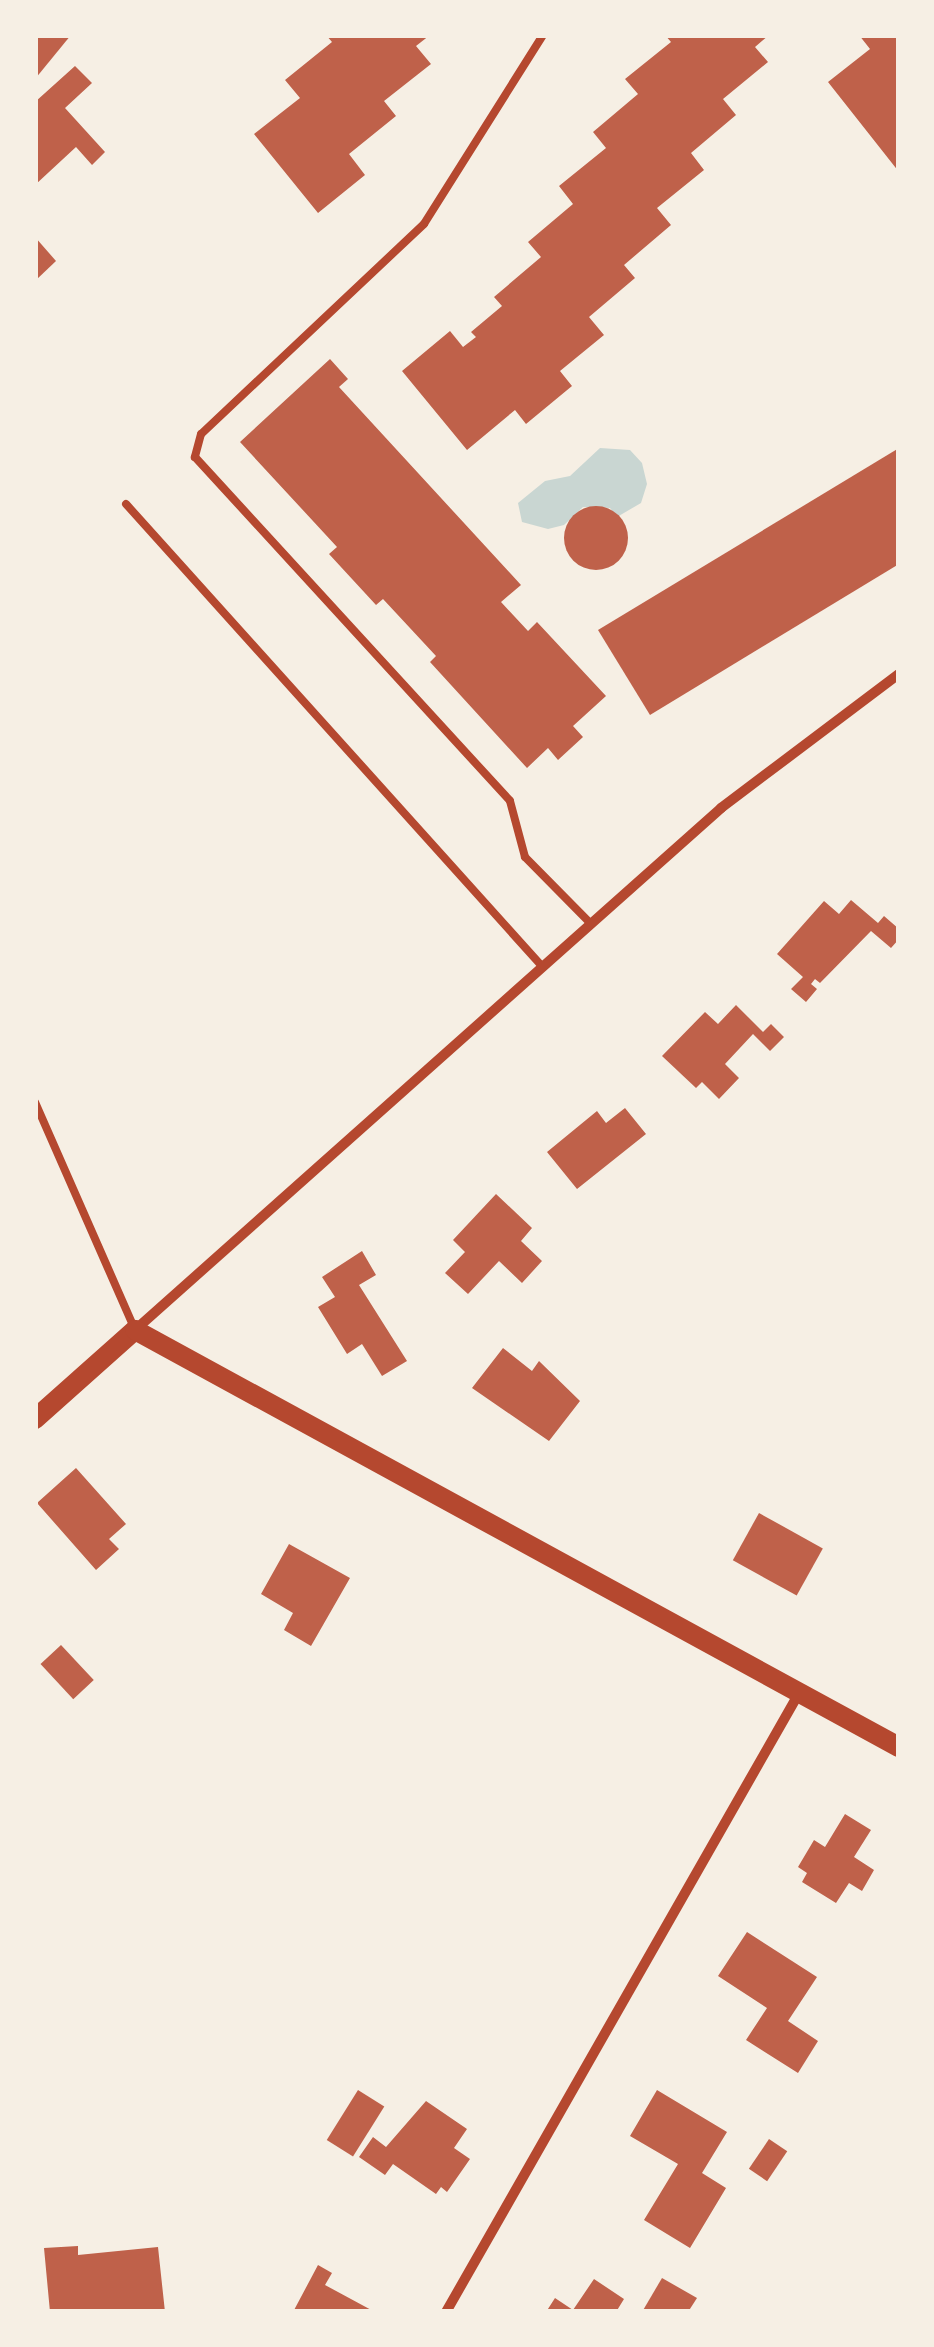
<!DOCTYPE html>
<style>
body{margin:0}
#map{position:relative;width:934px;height:2347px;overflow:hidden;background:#f6efe4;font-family:Manrope,sans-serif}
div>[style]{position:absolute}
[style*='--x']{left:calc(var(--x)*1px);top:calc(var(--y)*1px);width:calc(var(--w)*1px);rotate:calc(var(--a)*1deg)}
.water>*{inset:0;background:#c9d6d2}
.building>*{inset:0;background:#bf614a;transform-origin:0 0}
.round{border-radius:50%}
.service>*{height:8px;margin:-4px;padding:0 4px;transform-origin:4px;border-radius:4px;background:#b5482f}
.minor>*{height:10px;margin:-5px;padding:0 5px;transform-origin:5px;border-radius:5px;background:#b5482f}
.secondary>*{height:20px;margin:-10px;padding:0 10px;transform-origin:10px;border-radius:10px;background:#b5482f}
span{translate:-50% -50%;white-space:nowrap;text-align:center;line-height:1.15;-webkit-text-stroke:10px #f6efe4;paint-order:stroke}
.frame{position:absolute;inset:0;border:38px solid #f6efe4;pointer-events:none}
</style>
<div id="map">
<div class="water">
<div style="clip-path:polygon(600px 448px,630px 450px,642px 463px,647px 484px,641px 503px,617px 517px,610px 508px,583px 507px,564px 525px,548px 529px,522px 522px,518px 503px,545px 481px,570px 476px)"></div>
</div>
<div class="building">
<div style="clip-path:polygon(35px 35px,71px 35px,35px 79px)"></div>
<div style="clip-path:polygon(326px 35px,430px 35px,416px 46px,431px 64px,384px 101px,396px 116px,349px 154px,365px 175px,318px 213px,254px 134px,300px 98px,285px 80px,332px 42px)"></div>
<div style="clip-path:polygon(665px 35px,769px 35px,755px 47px,768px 62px,723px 99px,736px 115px,691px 153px,704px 170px,657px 208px,671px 225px,624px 265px,635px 278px,589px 317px,604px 335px,560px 371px,572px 386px,526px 424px,515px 410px,467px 450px,402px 371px,450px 331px,463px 347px,476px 337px,471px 332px,502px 306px,494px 297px,541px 257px,528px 242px,573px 204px,559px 186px,606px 148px,593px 132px,638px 94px,625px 79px,671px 42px)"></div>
<div style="clip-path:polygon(859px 35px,899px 35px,899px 172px,828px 82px,870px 49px)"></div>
<div style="clip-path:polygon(75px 66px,92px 83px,65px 108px,105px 152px,92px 165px,76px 147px,35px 185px,35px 102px)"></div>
<div style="clip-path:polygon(35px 237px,56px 261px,35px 281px)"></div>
<div style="clip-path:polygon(330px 359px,348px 379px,339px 387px,521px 585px,501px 602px,528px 631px,537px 622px,606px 696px,573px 726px,583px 737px,558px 760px,548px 748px,527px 768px,430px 662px,436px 656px,383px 599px,376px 605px,329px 554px,337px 547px,240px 442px)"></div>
<div style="clip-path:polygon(899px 448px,899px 564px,650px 715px,598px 630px)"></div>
<div class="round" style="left:564px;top:506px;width:64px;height:64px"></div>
<div style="clip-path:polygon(851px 900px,878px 923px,884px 916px,899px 929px,899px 939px,891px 948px,871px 931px,820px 983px,815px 979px,811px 984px,817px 989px,806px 1002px,791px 989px,803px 977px,777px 954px,824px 901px,839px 914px)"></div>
<div style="clip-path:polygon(736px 1005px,763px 1032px,771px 1024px,784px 1037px,770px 1051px,753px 1034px,725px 1064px,739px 1078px,719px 1099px,702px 1082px,696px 1088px,662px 1056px,705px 1012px,718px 1024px)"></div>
<div style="clip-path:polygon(625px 1108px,646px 1134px,577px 1189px,547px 1152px,597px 1111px,606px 1123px)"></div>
<div style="clip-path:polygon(496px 1194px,532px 1228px,521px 1241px,542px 1261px,522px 1283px,499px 1261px,468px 1294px,445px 1273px,465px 1252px,453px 1240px)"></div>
<div style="clip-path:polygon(362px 1251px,376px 1275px,359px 1285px,407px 1361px,382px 1376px,362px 1344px,347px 1354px,318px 1307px,335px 1297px,322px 1277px)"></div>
<div style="clip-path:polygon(503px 1348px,532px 1371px,539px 1361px,580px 1401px,549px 1441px,472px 1388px)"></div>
<div style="clip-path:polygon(76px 1468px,126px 1524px,109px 1539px,119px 1549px,96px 1570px,37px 1503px)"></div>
<div style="left:759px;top:1513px;width:73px;height:54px;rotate:29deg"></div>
<div style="clip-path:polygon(289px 1544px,350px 1578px,311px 1646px,284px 1630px,293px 1613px,261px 1594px)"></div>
<div style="left:61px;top:1645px;width:48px;height:28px;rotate:47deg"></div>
<div style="clip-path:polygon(845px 1814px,871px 1830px,854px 1857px,874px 1870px,862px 1891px,849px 1883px,836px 1903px,802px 1882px,807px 1873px,798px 1867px,814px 1840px,825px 1847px)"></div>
<div style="clip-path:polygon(747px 1932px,817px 1977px,788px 2021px,818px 2041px,798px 2073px,746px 2040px,767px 2008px,718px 1976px)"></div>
<div style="left:358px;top:2090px;width:31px;height:59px;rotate:32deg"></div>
<div style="clip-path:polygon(657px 2090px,727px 2132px,702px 2173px,726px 2188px,690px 2248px,644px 2220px,678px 2164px,630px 2136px)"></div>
<div style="clip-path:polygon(426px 2101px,467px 2129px,454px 2148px,470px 2159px,447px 2192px,441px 2187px,436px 2194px,393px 2164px,385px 2175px,359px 2157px,373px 2137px,386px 2147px)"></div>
<div style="left:769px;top:2139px;width:22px;height:36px;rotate:34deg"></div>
<div style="clip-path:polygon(78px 2246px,78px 2255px,158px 2247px,165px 2312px,50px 2312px,44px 2248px)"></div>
<div style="clip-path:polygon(318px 2265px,332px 2273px,325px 2285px,375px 2312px,293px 2312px)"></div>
<div style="clip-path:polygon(662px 2278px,697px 2298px,688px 2312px,642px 2312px)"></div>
<div style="clip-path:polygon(594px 2279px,624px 2299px,616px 2312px,546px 2312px,555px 2298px,573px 2310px)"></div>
</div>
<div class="service">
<div style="--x:543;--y:35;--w:223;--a:122.2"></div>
<div style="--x:424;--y:224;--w:306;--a:136.7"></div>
<div style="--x:201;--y:434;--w:24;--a:105"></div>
<div style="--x:195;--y:457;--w:466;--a:47.5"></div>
<div style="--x:510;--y:801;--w:58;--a:75"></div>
<div style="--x:525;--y:857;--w:91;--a:45.4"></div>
<div style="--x:126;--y:504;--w:620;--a:48.01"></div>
<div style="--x:35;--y:1102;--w:249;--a:66.3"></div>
</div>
<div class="minor">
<div style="--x:135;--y:1330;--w:785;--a:-41.69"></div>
<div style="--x:721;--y:808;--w:223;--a:-37"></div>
<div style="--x:446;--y:2312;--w:710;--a:-60.3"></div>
</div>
<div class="secondary">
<div style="--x:35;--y:1419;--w:134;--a:-41.7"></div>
<div style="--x:135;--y:1330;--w:870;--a:28.63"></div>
</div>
<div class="frame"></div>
</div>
